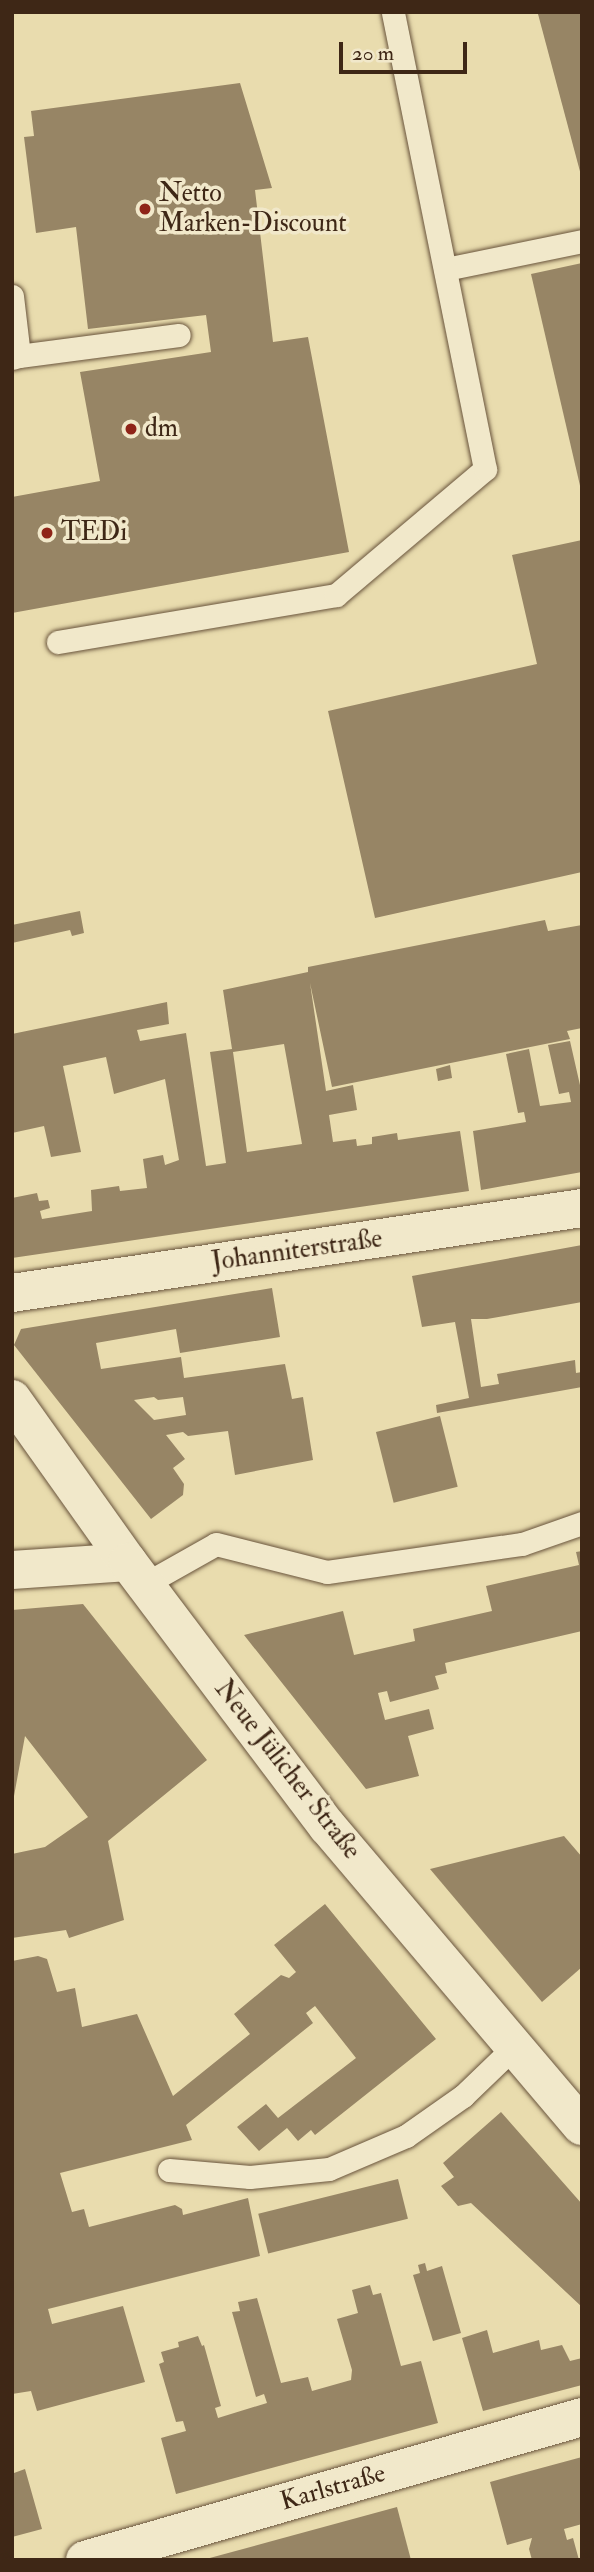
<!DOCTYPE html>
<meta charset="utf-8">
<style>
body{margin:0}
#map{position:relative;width:594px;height:2572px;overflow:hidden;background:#e9dcae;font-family:"IM FELL Double Pica",serif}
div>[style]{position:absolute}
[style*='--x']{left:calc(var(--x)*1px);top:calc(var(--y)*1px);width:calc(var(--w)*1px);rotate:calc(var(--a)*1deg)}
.building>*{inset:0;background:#978565;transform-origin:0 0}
.roads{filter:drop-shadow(0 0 2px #69543c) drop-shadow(0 0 2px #69543c)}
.lane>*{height:23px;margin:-11.5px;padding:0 11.5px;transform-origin:11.5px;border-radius:11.5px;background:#f1e8ca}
.street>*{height:38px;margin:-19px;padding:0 19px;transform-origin:19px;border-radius:19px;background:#f1e8ca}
.secondary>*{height:38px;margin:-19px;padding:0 19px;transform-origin:19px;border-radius:19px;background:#f1e8ca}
.dots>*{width:19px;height:19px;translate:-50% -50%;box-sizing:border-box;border:4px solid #f1e8ca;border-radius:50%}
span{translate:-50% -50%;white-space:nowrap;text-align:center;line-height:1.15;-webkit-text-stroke:7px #f1e8ca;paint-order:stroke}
.poi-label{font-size:26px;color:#3e2716}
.left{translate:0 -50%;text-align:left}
.street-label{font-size:26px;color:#3e2716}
.frame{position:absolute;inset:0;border:14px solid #3e2716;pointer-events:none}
.scale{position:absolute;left:339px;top:42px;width:128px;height:32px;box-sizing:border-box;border:4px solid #3e2716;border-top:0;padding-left:9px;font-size:21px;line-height:24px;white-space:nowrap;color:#3e2716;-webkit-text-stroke:5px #f1e8ca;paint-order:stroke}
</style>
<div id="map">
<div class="building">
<div style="clip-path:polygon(545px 12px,582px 12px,582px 179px,538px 14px)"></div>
<div style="clip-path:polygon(240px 83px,272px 188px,255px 190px,273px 342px,308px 337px,349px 552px,12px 613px,12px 497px,100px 481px,80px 372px,211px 352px,206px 315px,88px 329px,76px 227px,36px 233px,24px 137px,34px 136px,31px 111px)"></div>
<div style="clip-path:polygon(582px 263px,582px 490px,581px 490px,531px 274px)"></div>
<div style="clip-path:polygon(582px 540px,582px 872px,375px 918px,328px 711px,537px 664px,512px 555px)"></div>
<div style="clip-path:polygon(80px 911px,84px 933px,72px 936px,70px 930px,12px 943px,12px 925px)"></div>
<div style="clip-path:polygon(evenodd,545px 920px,548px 931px,582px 925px,582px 1028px,567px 1031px,570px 1039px,332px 1087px,310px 983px,326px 1091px,353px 1085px,357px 1110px,329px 1115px,333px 1142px,356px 1139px,357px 1146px,372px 1144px,372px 1137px,397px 1133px,398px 1140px,460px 1131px,469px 1191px,12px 1258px,12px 1198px,37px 1193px,39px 1201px,48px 1200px,50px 1208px,40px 1211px,42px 1219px,92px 1211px,91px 1190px,119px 1186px,120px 1191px,147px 1188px,143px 1159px,163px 1155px,165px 1165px,179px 1160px,165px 1079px,114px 1094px,106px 1057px,63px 1066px,81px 1152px,51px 1157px,44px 1126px,12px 1133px,12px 1034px,167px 1002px,169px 1024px,137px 1030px,140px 1041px,186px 1033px,206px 1166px,226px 1163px,210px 1052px,232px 1049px,223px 990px,308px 972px,308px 967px,545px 920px,284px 1044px,302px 1144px,247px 1152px,233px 1052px,284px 1044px)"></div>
<div style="clip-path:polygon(570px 1041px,582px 1094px,582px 1172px,481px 1190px,473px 1131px,526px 1122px,524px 1112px,518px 1113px,506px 1054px,529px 1049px,540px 1106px,571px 1102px,569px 1092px,559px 1094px,548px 1045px)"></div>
<div style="clip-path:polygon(450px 1065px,452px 1078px,438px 1081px,436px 1069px)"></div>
<div style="clip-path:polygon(582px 1245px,582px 1302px,487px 1319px,471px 1319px,481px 1387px,499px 1384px,497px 1374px,575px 1360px,576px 1373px,582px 1372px,582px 1387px,437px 1413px,436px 1405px,469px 1398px,455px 1322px,422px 1327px,412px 1276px)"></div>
<div style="clip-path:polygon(evenodd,272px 1288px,280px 1337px,180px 1353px,176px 1329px,96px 1343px,101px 1369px,181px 1357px,184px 1378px,285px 1364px,292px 1399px,303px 1397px,313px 1460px,235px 1475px,228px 1431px,188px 1436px,183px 1432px,166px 1435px,185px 1459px,173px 1468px,184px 1484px,183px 1495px,151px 1519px,14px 1345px,21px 1329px,272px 1288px,154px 1397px,158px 1400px,183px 1397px,186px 1415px,154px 1420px,134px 1400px,154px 1397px)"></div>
<div style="left:440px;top:1416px;width:73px;height:66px;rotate:76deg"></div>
<div style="clip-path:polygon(582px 1551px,582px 1631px,445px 1663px,447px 1673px,435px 1676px,439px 1689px,390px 1702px,387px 1691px,378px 1693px,385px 1720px,429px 1709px,434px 1729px,408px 1736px,419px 1776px,366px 1789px,244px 1635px,343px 1611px,354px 1655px,415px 1641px,413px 1629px,492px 1611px,486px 1586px,579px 1565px,576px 1552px)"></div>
<div style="clip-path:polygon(83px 1604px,207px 1760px,108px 1841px,124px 1920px,69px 1938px,66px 1930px,12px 1938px,12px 1854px,45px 1847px,88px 1817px,25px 1736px,12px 1807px,12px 1610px)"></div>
<div style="clip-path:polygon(564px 1836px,582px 1857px,582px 1967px,542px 2002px,430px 1869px)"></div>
<div style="clip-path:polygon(325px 1904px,436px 2039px,315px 2135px,311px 2130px,298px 2141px,287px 2128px,259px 2151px,237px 2127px,266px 2104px,278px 2118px,356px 2058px,315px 2006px,306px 2013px,313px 2023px,186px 2125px,192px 2140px,60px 2173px,72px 2212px,84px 2209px,89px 2227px,175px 2205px,182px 2209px,183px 2215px,248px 2198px,260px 2256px,48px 2309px,52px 2324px,123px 2306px,145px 2382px,37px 2411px,31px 2391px,12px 2394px,12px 1961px,38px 1956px,47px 1959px,57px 1992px,75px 1988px,82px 2027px,137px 2014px,173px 2096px,250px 2034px,234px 2014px,281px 1975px,289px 1978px,296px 1972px,274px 1945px)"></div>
<div style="clip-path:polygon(501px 2112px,582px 2204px,582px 2307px,471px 2203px,458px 2206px,441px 2186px,454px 2177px,443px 2163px)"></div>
<div style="left:398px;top:2179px;width:41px;height:144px;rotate:76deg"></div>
<div style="clip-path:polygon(425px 2263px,427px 2271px,442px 2266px,461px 2333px,433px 2341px,413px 2275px,420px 2273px,418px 2265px)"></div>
<div style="clip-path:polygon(370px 2285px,373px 2295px,381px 2293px,401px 2366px,421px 2361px,438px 2423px,176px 2494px,161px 2438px,186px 2431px,183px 2421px,176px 2422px,159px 2364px,164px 2362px,161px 2352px,179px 2347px,178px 2342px,198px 2336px,202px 2346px,204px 2345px,221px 2406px,215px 2408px,218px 2418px,267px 2403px,264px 2394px,256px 2397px,232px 2312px,240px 2311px,238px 2302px,257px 2298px,281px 2383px,308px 2377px,312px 2391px,351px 2380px,352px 2370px,337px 2319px,358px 2313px,352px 2290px)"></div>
<div style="clip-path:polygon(487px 2330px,493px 2353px,539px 2340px,541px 2350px,562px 2345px,570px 2361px,582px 2358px,582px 2385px,483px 2411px,462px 2338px)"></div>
<div style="clip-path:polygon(582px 2457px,582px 2524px,564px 2529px,567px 2540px,573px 2538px,579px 2560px,532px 2560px,529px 2549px,532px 2538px,507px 2545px,490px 2482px)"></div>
<div style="clip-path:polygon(12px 2468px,14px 2473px,25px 2469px,42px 2529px,12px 2537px)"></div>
<div style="clip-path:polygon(397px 2507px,411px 2560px,206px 2560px,206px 2559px)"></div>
</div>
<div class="roads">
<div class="lane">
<div style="--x:446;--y:269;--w:139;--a:-11.6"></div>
<div style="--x:12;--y:296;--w:60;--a:83.3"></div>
<div style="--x:19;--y:356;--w:7;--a:164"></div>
<div style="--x:19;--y:356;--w:161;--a:-7.5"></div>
<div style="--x:58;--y:642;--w:282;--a:-9.6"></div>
<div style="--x:336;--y:595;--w:195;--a:-40.2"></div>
<div style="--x:485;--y:469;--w:466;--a:-101.4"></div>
<div style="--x:145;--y:1584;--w:81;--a:-29.4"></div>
<div style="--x:216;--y:1544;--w:114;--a:14.2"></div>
<div style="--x:327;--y:1572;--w:197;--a:-8.2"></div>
<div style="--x:522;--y:1544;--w:64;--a:-19.3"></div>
<div style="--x:169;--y:2170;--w:81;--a:4.9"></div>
<div style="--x:250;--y:2177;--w:79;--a:-5.8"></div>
<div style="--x:329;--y:2169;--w:84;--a:-23.2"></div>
<div style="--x:406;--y:2136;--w:70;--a:-35.1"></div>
<div style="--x:463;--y:2096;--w:71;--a:-43.9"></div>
</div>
<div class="street">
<div style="--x:12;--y:1293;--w:576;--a:-8.48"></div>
<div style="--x:12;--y:1570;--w:116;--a:-3.9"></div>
<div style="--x:85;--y:2560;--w:517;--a:-16.05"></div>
</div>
<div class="secondary">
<div style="--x:12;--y:1399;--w:200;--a:54.6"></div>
<div style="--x:128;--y:1562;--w:332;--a:53"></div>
<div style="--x:328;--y:1827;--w:392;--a:49.7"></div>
</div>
</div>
<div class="dots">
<div style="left:145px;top:209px;background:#8f2418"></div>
<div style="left:131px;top:429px;background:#8f2418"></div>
<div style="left:47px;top:533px;background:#8f2418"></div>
</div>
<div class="poi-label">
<span class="left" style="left:159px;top:209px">Netto<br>Marken-Discount</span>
<span class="left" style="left:145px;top:429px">dm</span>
<span class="left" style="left:61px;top:533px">TEDi</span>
</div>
<div class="street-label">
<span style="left:297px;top:1251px;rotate:-8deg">Johanniterstraße</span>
<span style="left:287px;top:1770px;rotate:52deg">Neue Jülicher Straße</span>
<span style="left:333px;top:2488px;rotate:-16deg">Karlstraße</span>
</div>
<div class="frame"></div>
<div class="scale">20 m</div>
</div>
